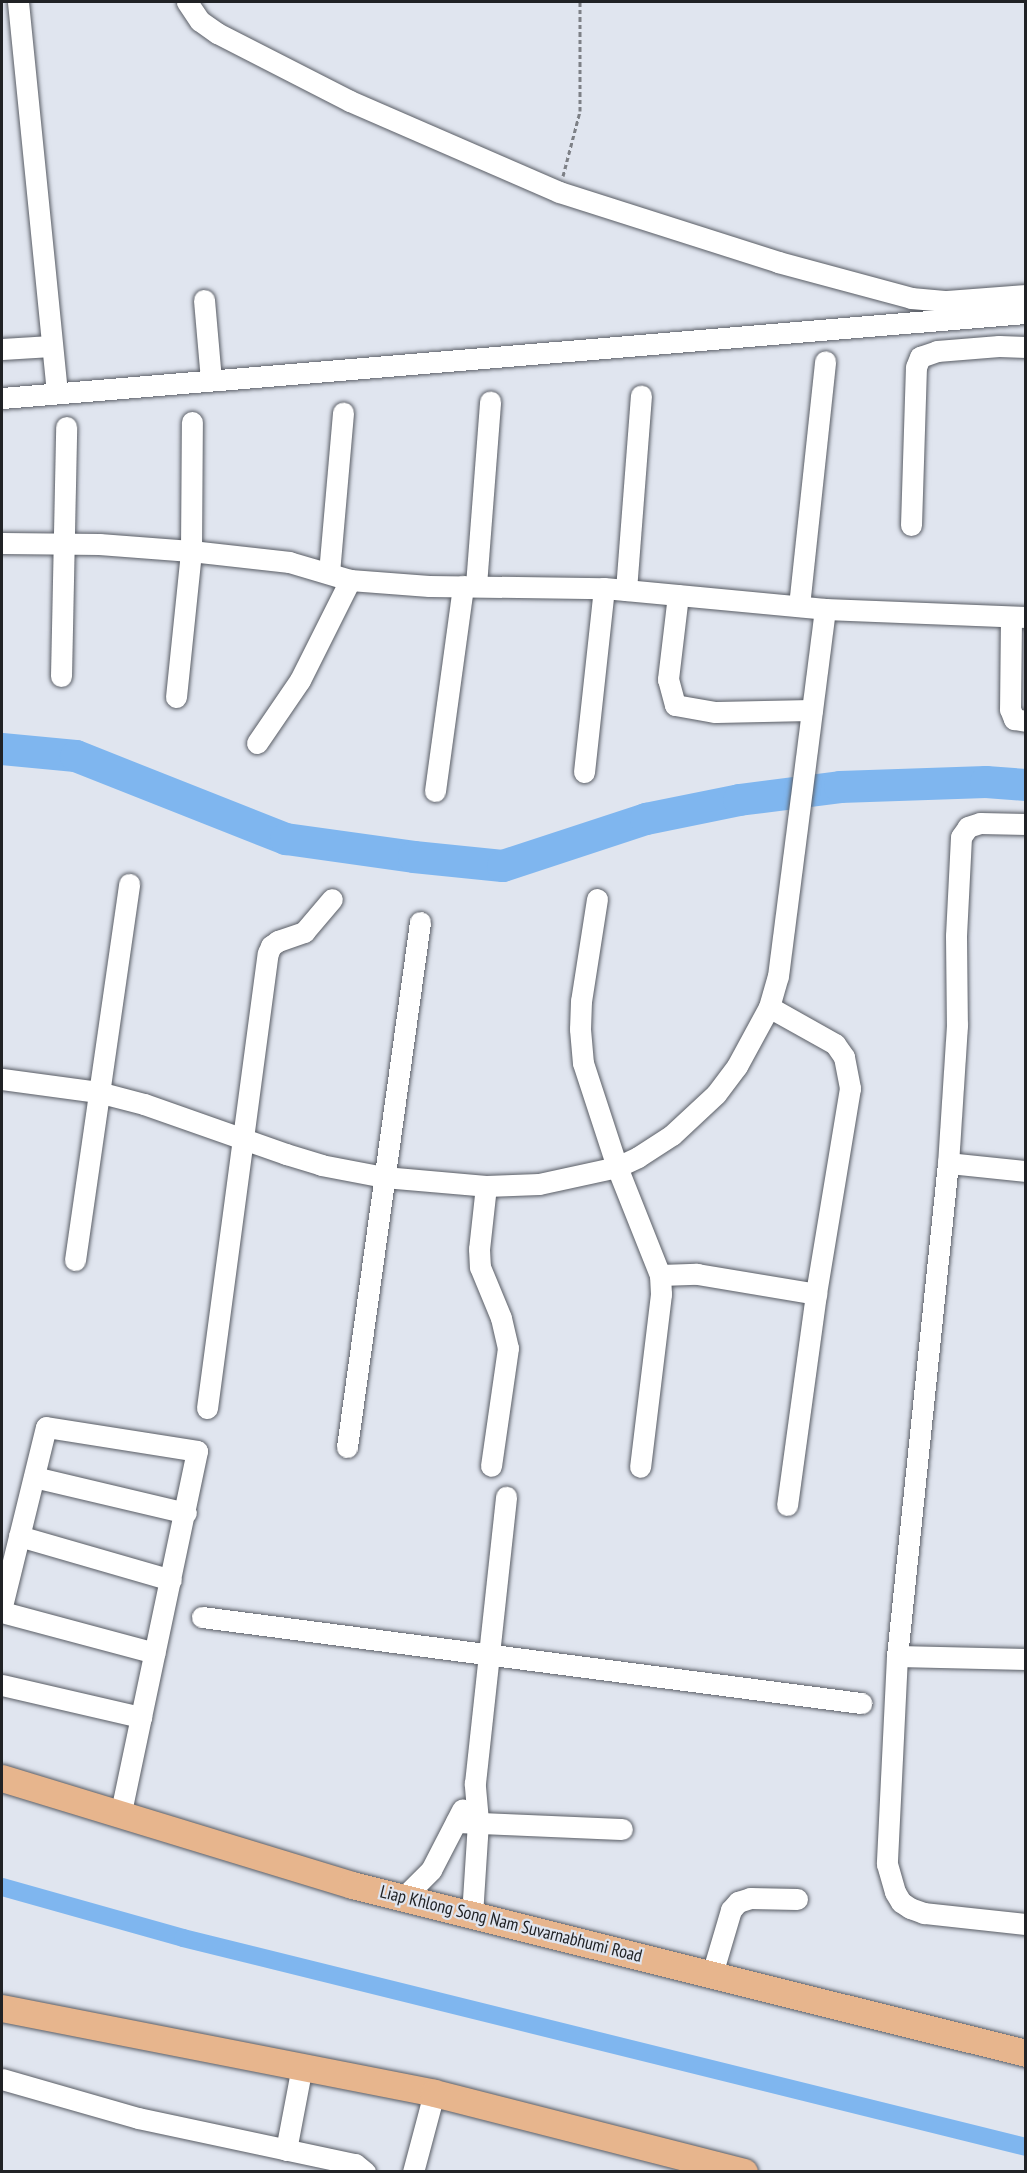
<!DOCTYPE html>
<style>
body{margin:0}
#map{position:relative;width:1027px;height:2173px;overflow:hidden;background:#e0e5ef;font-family:"PT Sans Narrow",sans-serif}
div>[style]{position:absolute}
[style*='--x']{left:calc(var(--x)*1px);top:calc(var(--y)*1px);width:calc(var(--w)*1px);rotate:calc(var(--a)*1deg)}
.canal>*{height:18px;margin:-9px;padding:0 9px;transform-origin:9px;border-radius:9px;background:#7fb6ef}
.river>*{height:32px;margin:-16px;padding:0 16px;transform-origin:16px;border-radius:16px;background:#7fb6ef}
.path>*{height:3px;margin-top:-1.5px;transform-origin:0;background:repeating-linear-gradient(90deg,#7d8086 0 4.5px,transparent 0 7.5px)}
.roads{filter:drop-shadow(0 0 2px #595d65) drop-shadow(0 0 2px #595d65)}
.minor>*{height:21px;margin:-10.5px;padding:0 10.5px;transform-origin:10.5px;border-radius:10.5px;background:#fff}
.major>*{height:27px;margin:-13.5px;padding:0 13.5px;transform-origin:13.5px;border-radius:13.5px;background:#e7b58d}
span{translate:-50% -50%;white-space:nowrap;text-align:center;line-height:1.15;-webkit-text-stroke:4.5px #e0e5ef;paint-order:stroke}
.street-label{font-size:18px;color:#202225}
.frame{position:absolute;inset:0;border:3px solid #202225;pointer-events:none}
</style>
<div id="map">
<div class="canal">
<div style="--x:2;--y:1887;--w:188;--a:15.7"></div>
<div style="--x:183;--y:1938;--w:869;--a:13.92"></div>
</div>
<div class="river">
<div style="--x:2;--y:749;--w:74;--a:5.4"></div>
<div style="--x:76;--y:756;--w:226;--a:21.6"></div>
<div style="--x:286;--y:839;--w:129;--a:8"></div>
<div style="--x:414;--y:857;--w:89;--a:5.8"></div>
<div style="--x:503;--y:866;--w:151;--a:-18.2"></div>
<div style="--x:646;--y:819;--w:95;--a:-11.5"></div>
<div style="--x:739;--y:800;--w:102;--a:-7.3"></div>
<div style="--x:840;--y:787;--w:146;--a:-2"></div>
<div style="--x:986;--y:782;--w:40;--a:4.3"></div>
</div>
<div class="path">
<div style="--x:563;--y:176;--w:67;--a:-75.3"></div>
<div style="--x:580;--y:111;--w:109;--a:-90"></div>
</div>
<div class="roads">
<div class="minor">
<div style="--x:18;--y:2;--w:392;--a:84.3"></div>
<div style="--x:187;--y:2;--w:23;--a:56"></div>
<div style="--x:200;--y:21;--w:21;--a:35"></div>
<div style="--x:217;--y:33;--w:149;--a:27.1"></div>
<div style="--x:350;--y:101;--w:228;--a:23.5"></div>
<div style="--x:559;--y:192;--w:230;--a:17.7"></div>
<div style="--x:778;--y:262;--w:138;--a:15.1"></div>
<div style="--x:911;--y:298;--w:36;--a:5"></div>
<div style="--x:947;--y:301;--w:79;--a:-4.3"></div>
<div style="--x:204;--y:300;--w:80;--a:85"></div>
<div style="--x:2;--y:349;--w:49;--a:-3.5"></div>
<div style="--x:2;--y:398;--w:1028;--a:-4.75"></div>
<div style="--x:911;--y:525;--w:158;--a:-88.2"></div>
<div style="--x:916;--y:367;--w:11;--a:-68"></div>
<div style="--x:920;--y:357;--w:18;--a:-19"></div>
<div style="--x:937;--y:351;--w:62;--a:-4.6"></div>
<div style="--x:999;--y:346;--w:27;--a:2"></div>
<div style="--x:2;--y:543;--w:97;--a:0.6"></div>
<div style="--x:99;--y:544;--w:92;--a:4.4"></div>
<div style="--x:191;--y:551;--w:99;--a:6.4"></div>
<div style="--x:289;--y:562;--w:64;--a:16.4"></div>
<div style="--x:350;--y:580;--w:79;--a:4.3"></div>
<div style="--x:429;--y:586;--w:175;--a:0.7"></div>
<div style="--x:604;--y:588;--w:222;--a:5.4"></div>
<div style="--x:825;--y:609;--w:201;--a:2.3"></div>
<div style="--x:329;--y:573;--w:161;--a:-85"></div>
<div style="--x:476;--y:585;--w:184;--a:-85.6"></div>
<div style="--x:626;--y:590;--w:195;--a:-85.6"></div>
<div style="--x:678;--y:595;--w:85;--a:96.8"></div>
<div style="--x:668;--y:679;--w:27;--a:75"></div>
<div style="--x:675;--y:705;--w:41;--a:9.9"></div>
<div style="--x:715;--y:712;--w:97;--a:-1.2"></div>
<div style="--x:799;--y:606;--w:246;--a:-83.9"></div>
<div style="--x:1011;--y:617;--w:92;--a:90.6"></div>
<div style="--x:1010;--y:709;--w:11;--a:68"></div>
<div style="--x:1014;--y:719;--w:12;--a:9"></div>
<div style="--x:61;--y:676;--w:249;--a:-88.8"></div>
<div style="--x:176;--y:697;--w:147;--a:-84.1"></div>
<div style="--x:191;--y:551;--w:129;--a:-89.6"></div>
<div style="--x:257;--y:743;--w:76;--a:-55.7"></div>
<div style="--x:300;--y:680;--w:112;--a:-63.4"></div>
<div style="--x:584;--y:772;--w:185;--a:-83.8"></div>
<div style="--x:435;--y:791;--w:207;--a:-82.2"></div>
<div style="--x:1026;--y:824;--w:46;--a:-178.8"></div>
<div style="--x:980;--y:823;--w:13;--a:162"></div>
<div style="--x:968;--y:827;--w:12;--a:125"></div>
<div style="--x:961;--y:837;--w:99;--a:92.9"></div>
<div style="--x:956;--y:936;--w:89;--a:89.4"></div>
<div style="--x:957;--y:1025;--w:138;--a:93.7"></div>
<div style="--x:948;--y:1163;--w:496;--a:95.9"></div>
<div style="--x:897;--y:1656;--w:208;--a:92.8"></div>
<div style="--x:887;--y:1864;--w:29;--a:74"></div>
<div style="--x:895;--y:1892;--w:12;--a:59"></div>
<div style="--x:901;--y:1902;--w:11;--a:34"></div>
<div style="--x:910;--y:1908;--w:15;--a:20"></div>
<div style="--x:924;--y:1913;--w:103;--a:6.2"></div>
<div style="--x:597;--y:899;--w:103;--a:98.9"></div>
<div style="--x:581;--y:1001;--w:28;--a:92"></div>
<div style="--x:580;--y:1029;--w:34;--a:85"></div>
<div style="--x:583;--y:1063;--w:109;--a:71.9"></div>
<div style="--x:617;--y:1167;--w:116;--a:68.3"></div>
<div style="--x:660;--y:1275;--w:19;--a:87"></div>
<div style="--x:661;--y:1294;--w:174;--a:96.9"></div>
<div style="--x:769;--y:1007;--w:76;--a:29.3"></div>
<div style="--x:835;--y:1044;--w:16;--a:55"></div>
<div style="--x:844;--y:1057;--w:32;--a:79"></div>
<div style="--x:850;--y:1088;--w:209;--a:99.4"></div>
<div style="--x:816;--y:1294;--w:213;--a:97.8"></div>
<div style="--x:2;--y:1079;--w:97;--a:7.7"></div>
<div style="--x:98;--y:1092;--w:48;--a:14.6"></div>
<div style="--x:144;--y:1104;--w:151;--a:19.4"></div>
<div style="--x:286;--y:1154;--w:37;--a:17"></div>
<div style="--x:321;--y:1165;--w:64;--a:10.8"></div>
<div style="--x:384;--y:1177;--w:102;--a:5"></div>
<div style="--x:486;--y:1186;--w:53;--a:-2.2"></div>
<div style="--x:539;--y:1184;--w:80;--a:-12.3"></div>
<div style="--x:617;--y:1167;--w:23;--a:-25"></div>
<div style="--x:638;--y:1157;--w:40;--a:-32.9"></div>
<div style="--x:672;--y:1135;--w:60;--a:-43"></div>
<div style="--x:716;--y:1094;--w:35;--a:-53"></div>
<div style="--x:737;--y:1066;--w:67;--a:-61.5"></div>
<div style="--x:769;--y:1007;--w:32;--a:-74"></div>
<div style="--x:778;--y:976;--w:370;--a:-82.7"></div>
<div style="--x:948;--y:1163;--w:78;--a:5.9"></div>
<div style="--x:486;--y:1186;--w:63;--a:96.3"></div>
<div style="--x:479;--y:1249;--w:18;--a:87"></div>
<div style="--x:480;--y:1267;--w:55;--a:67.6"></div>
<div style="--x:501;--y:1318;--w:31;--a:77"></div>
<div style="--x:508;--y:1348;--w:119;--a:98.2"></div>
<div style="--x:75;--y:1260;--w:380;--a:-81.8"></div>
<div style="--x:660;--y:1275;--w:37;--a:-2"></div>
<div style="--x:697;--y:1274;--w:121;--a:9.5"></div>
<div style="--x:207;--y:1408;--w:459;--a:-82.4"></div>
<div style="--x:268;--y:953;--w:8;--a:-67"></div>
<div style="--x:271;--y:946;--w:9;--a:-36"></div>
<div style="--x:278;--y:941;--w:28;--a:-19"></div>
<div style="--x:304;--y:932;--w:43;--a:-49.7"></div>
<div style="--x:347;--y:1447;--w:530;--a:-82.08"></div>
<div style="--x:34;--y:1477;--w:156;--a:13.3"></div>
<div style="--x:19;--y:1536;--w:158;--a:16.1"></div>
<div style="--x:2;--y:1606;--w:184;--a:-76.2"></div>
<div style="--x:46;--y:1427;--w:153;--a:9"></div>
<div style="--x:197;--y:1451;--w:372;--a:101.9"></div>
<div style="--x:2;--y:1612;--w:158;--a:15"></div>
<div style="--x:202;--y:1617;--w:665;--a:7.44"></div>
<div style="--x:897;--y:1656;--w:129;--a:1.3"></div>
<div style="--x:2;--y:1685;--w:143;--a:13"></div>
<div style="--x:456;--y:1822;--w:166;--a:2.4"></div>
<div style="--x:403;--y:1898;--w:40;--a:-45"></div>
<div style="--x:431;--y:1870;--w:68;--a:-62.7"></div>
<div style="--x:472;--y:1915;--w:94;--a:-86.3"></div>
<div style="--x:478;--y:1821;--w:38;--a:-95"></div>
<div style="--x:475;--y:1783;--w:288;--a:-83.8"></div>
<div style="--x:712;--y:1974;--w:67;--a:-73.5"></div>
<div style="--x:731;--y:1910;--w:11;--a:-49"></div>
<div style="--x:738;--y:1902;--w:13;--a:-18"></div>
<div style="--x:750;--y:1898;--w:47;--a:1.2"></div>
<div style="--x:2;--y:2079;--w:141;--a:16"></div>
<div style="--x:138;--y:2118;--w:222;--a:12"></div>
<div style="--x:355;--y:2164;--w:13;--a:39"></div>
<div style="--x:286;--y:2150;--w:86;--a:-79.2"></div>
<div style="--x:413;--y:2172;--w:82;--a:-75.1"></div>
</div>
<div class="major">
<div style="--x:2;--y:1778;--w:366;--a:17"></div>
<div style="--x:352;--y:1885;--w:695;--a:14"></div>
<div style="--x:2;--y:2008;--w:440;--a:11.1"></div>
<div style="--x:434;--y:2093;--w:320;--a:14.3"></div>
</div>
</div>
<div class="street-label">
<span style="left:511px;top:1924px;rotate:14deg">Liap Khlong Song Nam Suvarnabhumi Road</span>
</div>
<div class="frame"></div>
</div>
